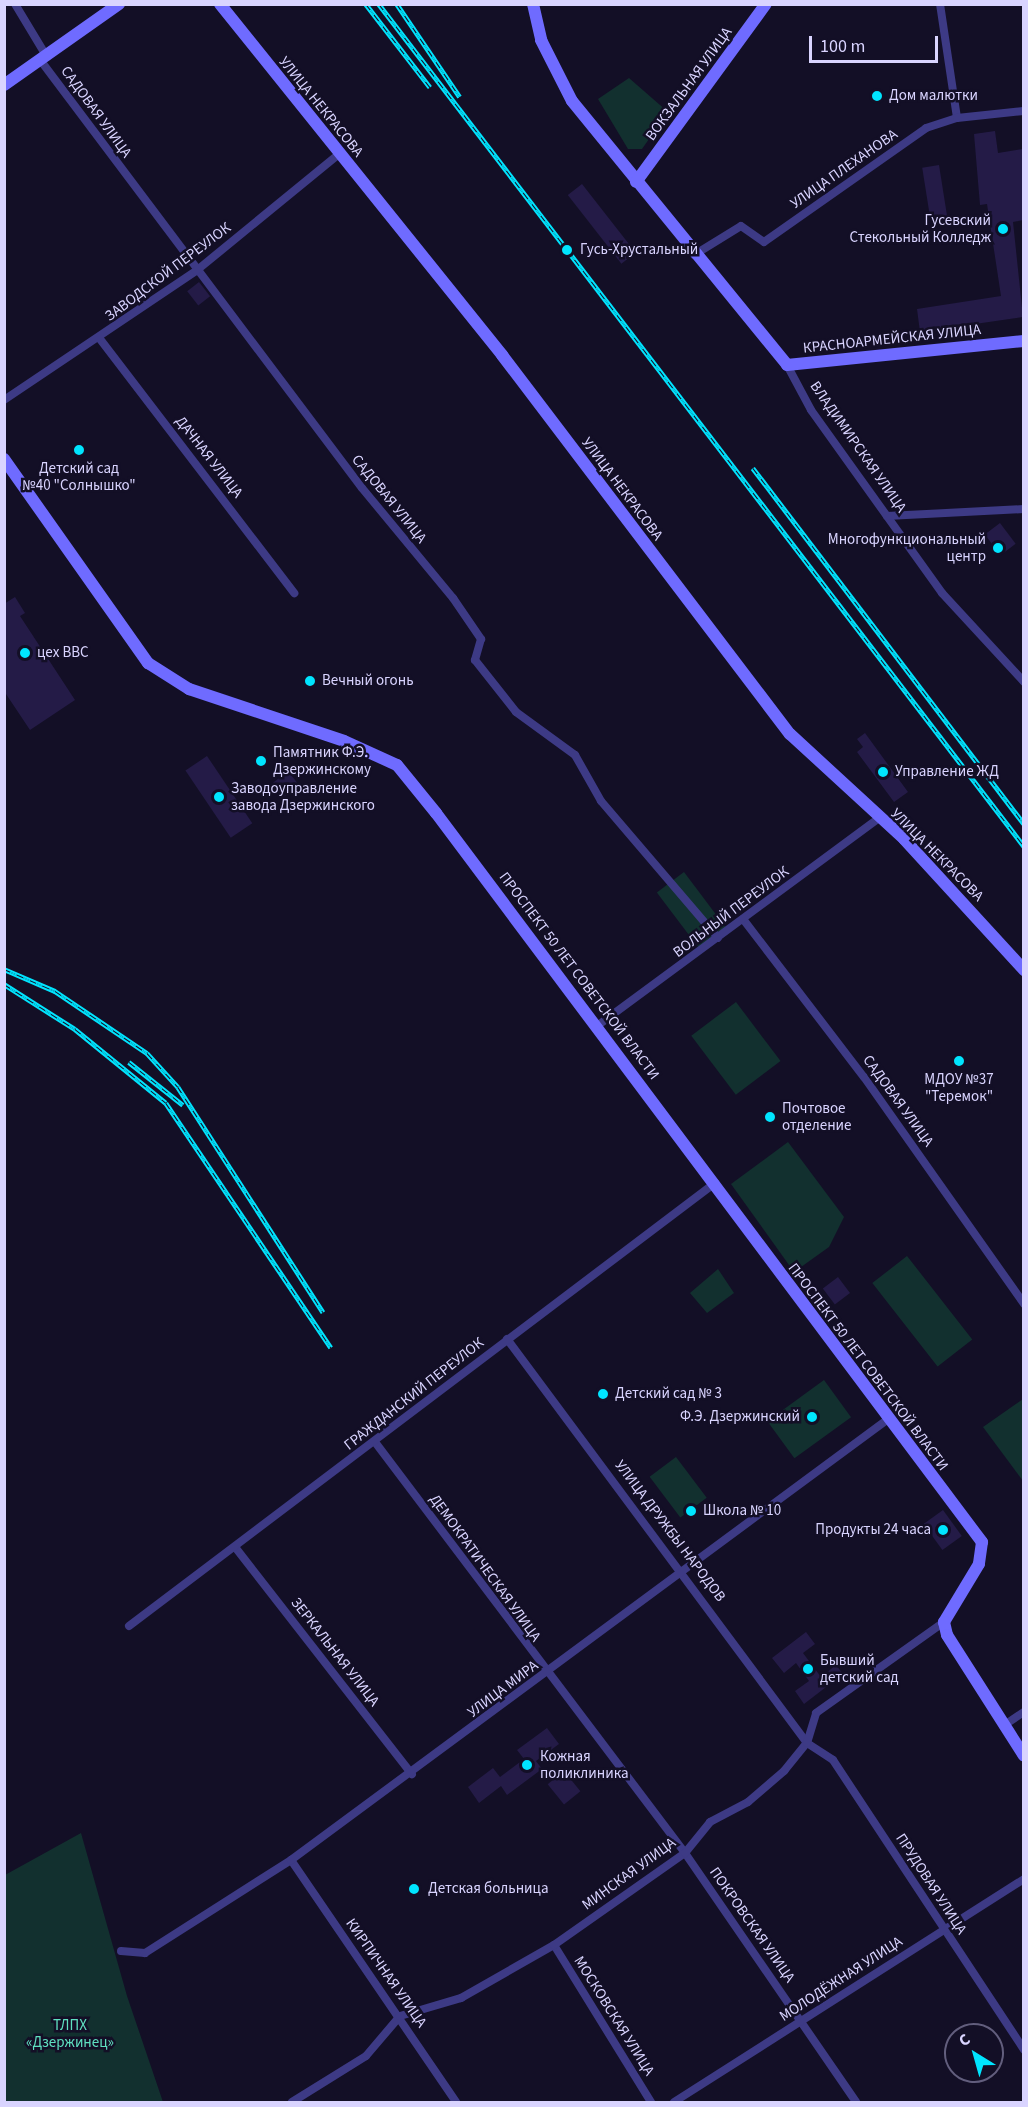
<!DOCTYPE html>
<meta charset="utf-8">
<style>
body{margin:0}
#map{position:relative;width:1028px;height:2107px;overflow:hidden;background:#130f26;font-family:"Source Sans 3",sans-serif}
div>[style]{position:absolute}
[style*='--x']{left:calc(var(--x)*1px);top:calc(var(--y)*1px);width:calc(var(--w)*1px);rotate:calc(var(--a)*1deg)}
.green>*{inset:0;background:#12302f;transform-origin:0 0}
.building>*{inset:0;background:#241b47;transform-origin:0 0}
.street>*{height:8px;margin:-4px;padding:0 4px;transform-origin:4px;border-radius:4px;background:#3d3a85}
.secondary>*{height:12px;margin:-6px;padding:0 6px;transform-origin:6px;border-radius:6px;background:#6f6bff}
.rail>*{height:4.5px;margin-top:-2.25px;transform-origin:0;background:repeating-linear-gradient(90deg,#130f26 0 7px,#00e5ff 0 14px);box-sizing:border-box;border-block:2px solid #00e5ff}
.dots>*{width:16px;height:16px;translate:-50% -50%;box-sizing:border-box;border:3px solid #130f26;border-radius:50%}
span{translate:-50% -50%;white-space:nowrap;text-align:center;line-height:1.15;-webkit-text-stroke:5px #130f26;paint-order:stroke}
.street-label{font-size:15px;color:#d9d4ff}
.poi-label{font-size:15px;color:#d9d4ff}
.left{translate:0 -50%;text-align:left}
.right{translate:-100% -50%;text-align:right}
.park-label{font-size:15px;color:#5fe0c0}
.frame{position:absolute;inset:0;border:6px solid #d9d4ff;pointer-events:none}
.north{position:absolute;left:944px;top:2023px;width:60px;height:60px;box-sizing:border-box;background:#130f26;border:2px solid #625e7d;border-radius:50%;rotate:323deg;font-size:16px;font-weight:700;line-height:24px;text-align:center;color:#d9d4ff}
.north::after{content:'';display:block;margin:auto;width:21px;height:27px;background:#00e5ff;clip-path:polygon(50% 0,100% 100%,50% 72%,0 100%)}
.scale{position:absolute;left:809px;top:36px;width:129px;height:27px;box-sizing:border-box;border:3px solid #d9d4ff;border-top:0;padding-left:8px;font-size:18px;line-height:21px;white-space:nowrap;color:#d9d4ff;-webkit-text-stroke:4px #130f26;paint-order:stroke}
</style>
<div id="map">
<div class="green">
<div style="clip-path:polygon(629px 78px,668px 112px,642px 149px,628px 149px,598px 99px)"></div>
<div style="left:684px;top:872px;width:70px;height:34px;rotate:53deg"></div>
<div style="left:736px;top:1002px;width:74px;height:56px;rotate:53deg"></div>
<div style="clip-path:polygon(788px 1142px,844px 1217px,829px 1247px,794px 1272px,731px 1184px)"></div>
<div style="left:907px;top:1256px;width:106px;height:44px;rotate:52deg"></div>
<div style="clip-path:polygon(718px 1269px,734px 1293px,707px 1313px,690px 1293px)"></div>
<div style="left:824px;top:1380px;width:46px;height:70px;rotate:54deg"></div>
<div style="clip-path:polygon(1023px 1399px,1024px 1399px,1023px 1481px,983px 1427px)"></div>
<div style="left:676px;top:1457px;width:51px;height:33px;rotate:53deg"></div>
<div style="clip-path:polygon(81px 1833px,127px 1996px,163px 2102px,5px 2102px,5px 1875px)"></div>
</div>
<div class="building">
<div style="clip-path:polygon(995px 131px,998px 153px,1023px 149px,1023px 220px,1013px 222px,1023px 317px,920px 332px,917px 309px,1001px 296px,987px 204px,980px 205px,974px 134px)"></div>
<div style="left:939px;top:165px;width:52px;height:17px;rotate:81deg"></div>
<div style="left:582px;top:184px;width:87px;height:18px;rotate:52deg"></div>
<div style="left:199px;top:282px;width:18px;height:15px;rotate:52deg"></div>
<div style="left:1000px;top:523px;width:26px;height:19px;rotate:53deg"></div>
<div style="clip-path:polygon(15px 597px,25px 613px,20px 616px,75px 700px,30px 730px,4px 691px,4px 604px)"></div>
<div style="clip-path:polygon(865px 733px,908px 792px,894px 802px,857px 752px,863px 747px,857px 739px)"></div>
<div style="left:207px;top:756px;width:81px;height:26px;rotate:56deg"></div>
<div style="left:288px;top:771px;width:18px;height:21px;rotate:52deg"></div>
<div style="left:838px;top:1277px;width:20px;height:19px;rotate:53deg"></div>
<div style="left:943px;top:1510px;width:32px;height:24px;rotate:54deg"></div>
<div style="clip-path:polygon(806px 1632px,815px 1644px,803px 1653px,821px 1677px,836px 1665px,843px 1674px,804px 1704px,795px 1691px,809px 1681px,796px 1663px,784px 1673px,772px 1658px)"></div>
<div style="clip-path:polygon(547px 1728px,559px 1744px,536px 1761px,542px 1769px,507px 1795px,501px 1786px,479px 1803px,468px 1787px,493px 1768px,500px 1777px,524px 1759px,517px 1750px)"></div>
<div style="left:564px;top:1771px;width:26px;height:21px;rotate:51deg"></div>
</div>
<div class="street">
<div style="--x:15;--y:4;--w:62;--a:58.9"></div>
<div style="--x:940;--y:4;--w:115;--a:81.5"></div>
<div style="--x:41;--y:61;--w:534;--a:53.07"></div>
<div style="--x:362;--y:488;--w:143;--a:50.4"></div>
<div style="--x:453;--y:598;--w:50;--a:55.7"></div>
<div style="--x:481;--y:639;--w:22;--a:106"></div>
<div style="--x:475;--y:660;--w:66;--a:51.7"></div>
<div style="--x:516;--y:712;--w:73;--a:36.1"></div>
<div style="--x:575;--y:755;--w:53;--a:60.5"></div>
<div style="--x:601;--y:801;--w:180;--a:49.5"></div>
<div style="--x:694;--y:255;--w:55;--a:-31.7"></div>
<div style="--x:741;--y:226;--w:28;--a:35"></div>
<div style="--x:764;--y:242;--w:198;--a:-35.1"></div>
<div style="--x:926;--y:128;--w:33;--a:-18"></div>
<div style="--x:957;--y:118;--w:67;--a:-6"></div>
<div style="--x:100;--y:339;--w:320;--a:52.6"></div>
<div style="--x:787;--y:365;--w:51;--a:61.9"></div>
<div style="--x:811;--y:410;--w:225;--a:54.4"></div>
<div style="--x:942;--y:593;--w:121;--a:47.3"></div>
<div style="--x:4;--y:400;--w:231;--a:-33.9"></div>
<div style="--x:196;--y:271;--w:185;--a:-39.3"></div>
<div style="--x:887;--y:516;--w:137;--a:-2.9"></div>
<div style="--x:743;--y:919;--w:199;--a:52.6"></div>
<div style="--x:864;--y:1077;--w:278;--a:54.8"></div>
<div style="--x:597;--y:1026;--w:350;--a:-36.4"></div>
<div style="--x:507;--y:1339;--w:503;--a:53.4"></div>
<div style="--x:807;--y:1743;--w:31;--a:33"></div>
<div style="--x:833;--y:1760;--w:347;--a:56.6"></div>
<div style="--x:375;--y:1442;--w:515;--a:52.97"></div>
<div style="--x:685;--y:1853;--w:302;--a:55.5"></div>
<div style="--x:235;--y:1547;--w:288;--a:52.1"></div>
<div style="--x:129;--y:1626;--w:735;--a:-37.09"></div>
<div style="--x:1003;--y:1726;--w:25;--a:-34"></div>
<div style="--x:291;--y:1860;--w:293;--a:55.7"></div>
<div style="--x:554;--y:1945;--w:185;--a:58.3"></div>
<div style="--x:121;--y:1951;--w:24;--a:5"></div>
<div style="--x:145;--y:1953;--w:173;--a:-32.5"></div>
<div style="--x:291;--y:1860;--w:742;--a:-36.45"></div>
<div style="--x:292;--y:2102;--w:87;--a:-31.9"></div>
<div style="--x:366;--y:2056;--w:52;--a:-49.6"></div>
<div style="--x:400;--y:2016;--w:64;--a:-16.4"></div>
<div style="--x:461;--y:1998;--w:107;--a:-29.7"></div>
<div style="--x:554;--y:1945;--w:160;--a:-35.1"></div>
<div style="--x:685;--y:1853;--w:40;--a:-51"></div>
<div style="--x:710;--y:1822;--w:43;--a:-27.8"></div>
<div style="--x:748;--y:1802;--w:48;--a:-40.7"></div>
<div style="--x:784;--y:1771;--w:36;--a:-51"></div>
<div style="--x:807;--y:1743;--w:31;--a:-73"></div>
<div style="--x:816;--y:1713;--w:157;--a:-35.4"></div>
<div style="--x:674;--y:2102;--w:415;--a:-32.5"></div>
</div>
<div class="secondary">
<div style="--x:220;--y:4;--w:450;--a:51.2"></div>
<div style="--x:502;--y:355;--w:476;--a:52.8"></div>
<div style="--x:790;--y:734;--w:155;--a:42.6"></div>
<div style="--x:904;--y:839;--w:178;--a:47.5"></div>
<div style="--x:533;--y:4;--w:37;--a:77"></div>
<div style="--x:541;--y:40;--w:68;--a:63.1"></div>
<div style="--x:572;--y:101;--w:340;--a:50.8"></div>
<div style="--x:787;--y:365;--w:238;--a:-5.8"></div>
<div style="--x:4;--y:85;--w:141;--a:-35.2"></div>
<div style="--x:636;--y:182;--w:220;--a:-53.9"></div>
<div style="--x:4;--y:459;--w:250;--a:54.8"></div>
<div style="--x:148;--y:663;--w:49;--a:32.4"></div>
<div style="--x:189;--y:689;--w:163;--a:18.5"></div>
<div style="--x:344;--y:741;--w:58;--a:24.4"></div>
<div style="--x:397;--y:765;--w:62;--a:50.9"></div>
<div style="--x:436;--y:813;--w:911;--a:53.17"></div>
<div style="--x:982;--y:1542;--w:22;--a:98"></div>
<div style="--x:979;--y:1564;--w:68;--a:121.1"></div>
<div style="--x:944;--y:1622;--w:13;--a:77"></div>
<div style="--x:947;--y:1635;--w:143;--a:57.5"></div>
</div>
<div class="rail">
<div style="--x:366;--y:4;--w:105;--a:52.4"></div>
<div style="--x:379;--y:4;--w:1061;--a:52.55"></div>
<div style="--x:397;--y:4;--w:112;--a:55.9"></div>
<div style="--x:753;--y:468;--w:447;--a:52.7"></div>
<div style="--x:4;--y:969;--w:56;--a:23.3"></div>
<div style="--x:55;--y:991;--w:111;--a:34"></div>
<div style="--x:147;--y:1053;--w:46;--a:47.6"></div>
<div style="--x:178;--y:1087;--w:268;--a:57.2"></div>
<div style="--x:4;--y:984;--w:84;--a:32.4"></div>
<div style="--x:75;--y:1029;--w:117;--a:39.1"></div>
<div style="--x:166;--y:1103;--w:295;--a:56"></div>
<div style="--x:129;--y:1062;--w:69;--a:38.5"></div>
</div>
<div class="dots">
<div style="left:877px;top:96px;background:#00e5ff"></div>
<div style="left:1003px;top:229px;background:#00e5ff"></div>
<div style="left:567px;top:250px;background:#00e5ff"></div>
<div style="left:79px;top:450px;background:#00e5ff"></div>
<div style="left:998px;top:548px;background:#00e5ff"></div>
<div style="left:25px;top:653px;background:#00e5ff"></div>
<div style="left:310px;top:681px;background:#00e5ff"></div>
<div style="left:261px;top:761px;background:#00e5ff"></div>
<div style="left:883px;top:772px;background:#00e5ff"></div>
<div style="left:219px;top:797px;background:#00e5ff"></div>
<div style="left:959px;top:1061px;background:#00e5ff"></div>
<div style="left:770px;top:1117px;background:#00e5ff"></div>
<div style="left:603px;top:1394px;background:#00e5ff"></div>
<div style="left:812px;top:1417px;background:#00e5ff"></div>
<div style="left:691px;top:1511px;background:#00e5ff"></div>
<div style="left:943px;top:1530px;background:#00e5ff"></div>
<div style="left:808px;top:1669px;background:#00e5ff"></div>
<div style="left:527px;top:1765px;background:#00e5ff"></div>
<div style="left:414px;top:1889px;background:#00e5ff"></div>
</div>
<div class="street-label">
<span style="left:689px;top:84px;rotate:-54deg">ВОКЗАЛЬНАЯ УЛИЦА</span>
<span style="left:321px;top:107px;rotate:51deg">УЛИЦА НЕКРАСОВА</span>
<span style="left:96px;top:112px;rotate:54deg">САДОВАЯ УЛИЦА</span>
<span style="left:844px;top:169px;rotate:-35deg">УЛИЦА ПЛЕХАНОВА</span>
<span style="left:168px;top:272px;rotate:-37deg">ЗАВОДСКОЙ ПЕРЕУЛОК</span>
<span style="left:892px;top:339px;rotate:-6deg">КРАСНОАРМЕЙСКАЯ УЛИЦА</span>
<span style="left:858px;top:447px;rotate:55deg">ВЛАДИМИРСКАЯ УЛИЦА</span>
<span style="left:209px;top:457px;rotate:52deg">ДАЧНАЯ УЛИЦА</span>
<span style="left:622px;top:489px;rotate:53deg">УЛИЦА НЕКРАСОВА</span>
<span style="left:389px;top:499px;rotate:51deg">САДОВАЯ УЛИЦА</span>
<span style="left:937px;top:855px;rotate:45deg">УЛИЦА НЕКРАСОВА</span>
<span style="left:731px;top:912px;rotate:-37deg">ВОЛЬНЫЙ ПЕРЕУЛОК</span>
<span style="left:579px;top:976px;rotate:53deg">ПРОСПЕКТ 50 ЛЕТ СОВЕТСКОЙ ВЛАСТИ</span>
<span style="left:898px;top:1101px;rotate:54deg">САДОВАЯ УЛИЦА</span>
<span style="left:868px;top:1367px;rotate:53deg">ПРОСПЕКТ 50 ЛЕТ СОВЕТСКОЙ ВЛАСТИ</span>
<span style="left:414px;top:1394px;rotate:-38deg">ГРАЖДАНСКИЙ ПЕРЕУЛОК</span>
<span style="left:670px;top:1531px;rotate:53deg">УЛИЦА ДРУЖБЫ НАРОДОВ</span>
<span style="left:485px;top:1568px;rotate:54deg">ДЕМОКРАТИЧЕСКАЯ УЛИЦА</span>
<span style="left:335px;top:1652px;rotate:52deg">ЗЕРКАЛЬНАЯ УЛИЦА</span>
<span style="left:503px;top:1689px;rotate:-37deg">УЛИЦА МИРА</span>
<span style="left:629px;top:1874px;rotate:-36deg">МИНСКАЯ УЛИЦА</span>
<span style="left:931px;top:1884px;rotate:57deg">ПРУДОВАЯ УЛИЦА</span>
<span style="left:752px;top:1925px;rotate:55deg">ПОКРОВСКАЯ УЛИЦА</span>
<span style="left:386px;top:1973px;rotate:55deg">КИРПИЧНАЯ УЛИЦА</span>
<span style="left:841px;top:1979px;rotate:-33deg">МОЛОДЁЖНАЯ УЛИЦА</span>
<span style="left:614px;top:2016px;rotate:58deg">МОСКОВСКАЯ УЛИЦА</span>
</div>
<div class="poi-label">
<span class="left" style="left:889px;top:96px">Дом малютки</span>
<span class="right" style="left:991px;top:229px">Гусевский<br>Стекольный Колледж</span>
<span class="left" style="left:580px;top:250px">Гусь-Хрустальный</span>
<span style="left:79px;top:477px">Детский сад<br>№40 "Солнышко"</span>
<span class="right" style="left:986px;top:548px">Многофункциональный<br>центр</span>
<span class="left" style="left:37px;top:653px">цех ВВС</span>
<span class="left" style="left:322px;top:681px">Вечный огонь</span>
<span class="left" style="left:273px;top:761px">Памятник Ф.Э.<br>Дзержинскому</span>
<span class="left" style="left:895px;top:772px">Управление ЖД</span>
<span class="left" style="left:231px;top:797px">Заводоуправление<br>завода Дзержинского</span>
<span style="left:959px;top:1088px">МДОУ №37<br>"Теремок"</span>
<span class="left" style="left:782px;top:1117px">Почтовое<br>отделение</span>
<span class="left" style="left:615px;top:1394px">Детский сад № 3</span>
<span class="right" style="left:800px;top:1417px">Ф.Э. Дзержинский</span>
<span class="left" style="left:703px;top:1511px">Школа № 10</span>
<span class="right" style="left:931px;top:1530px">Продукты 24 часа</span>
<span class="left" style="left:820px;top:1669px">Бывший<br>детский сад</span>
<span class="left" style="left:540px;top:1765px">Кожная<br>поликлиника</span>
<span class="left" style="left:428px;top:1889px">Детская больница</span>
</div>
<div class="park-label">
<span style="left:70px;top:2034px">ТЛПХ<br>«Дзержинец»</span>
</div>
<div class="frame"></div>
<div class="north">С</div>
<div class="scale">100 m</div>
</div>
